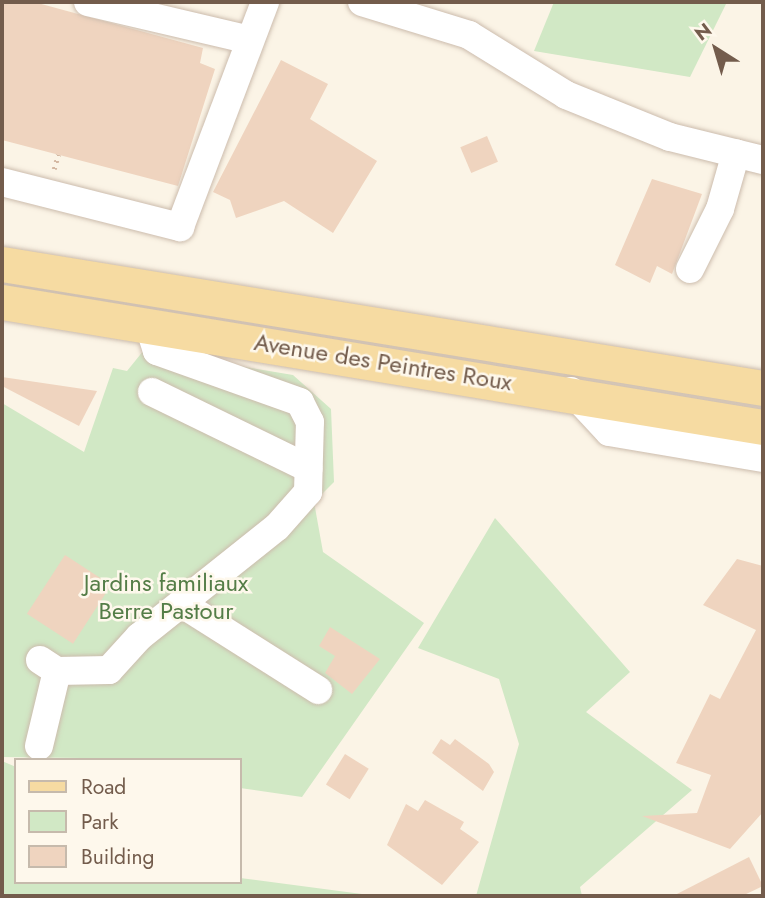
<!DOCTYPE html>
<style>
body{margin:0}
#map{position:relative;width:765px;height:898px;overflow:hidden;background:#fbf4e6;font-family:Jost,sans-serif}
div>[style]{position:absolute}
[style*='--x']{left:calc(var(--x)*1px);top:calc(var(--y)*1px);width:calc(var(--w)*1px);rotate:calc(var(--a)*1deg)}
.green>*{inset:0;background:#d1e8c5}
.building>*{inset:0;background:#efd4bf;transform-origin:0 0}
.path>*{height:4.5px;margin-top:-2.25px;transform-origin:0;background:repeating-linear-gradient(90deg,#d4b8a2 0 2px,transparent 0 7px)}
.roads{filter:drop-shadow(0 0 2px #ccbcad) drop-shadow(0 0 2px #ccbcad)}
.minor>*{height:28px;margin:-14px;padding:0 14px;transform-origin:14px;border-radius:14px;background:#fff}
.major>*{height:35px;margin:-17.5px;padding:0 17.5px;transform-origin:17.5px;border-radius:17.5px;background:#f6dba2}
span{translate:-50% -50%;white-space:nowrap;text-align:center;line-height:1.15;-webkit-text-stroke:5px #fef8ec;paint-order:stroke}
.street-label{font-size:24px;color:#735c4c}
.park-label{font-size:24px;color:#547d47}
.frame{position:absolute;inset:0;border:4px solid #735c4c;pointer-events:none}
.legend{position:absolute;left:14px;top:758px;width:228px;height:126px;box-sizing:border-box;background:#fef8ec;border:2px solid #c6baac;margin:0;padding:9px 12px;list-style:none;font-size:21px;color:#735c4c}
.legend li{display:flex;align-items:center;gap:14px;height:35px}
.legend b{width:35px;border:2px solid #c6baac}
.north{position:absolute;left:681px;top:14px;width:70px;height:70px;-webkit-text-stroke:5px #fef8ec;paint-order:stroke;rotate:323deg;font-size:19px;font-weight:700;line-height:28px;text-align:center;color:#735c4c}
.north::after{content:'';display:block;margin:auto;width:24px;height:32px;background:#735c4c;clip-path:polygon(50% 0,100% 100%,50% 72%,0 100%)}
</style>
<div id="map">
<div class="green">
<div style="clip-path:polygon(554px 2px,727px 2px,690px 77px,534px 51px)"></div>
<div style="clip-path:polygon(144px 350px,293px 375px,331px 409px,334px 482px,314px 502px,323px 552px,424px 623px,302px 797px,240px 788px,240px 760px,2px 757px,2px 403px,84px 452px,113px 368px,127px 371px)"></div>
<div style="clip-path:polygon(495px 518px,630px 672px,586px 712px,692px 790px,580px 887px,582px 896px,476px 896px,519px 744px,499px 679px,418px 648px)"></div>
<div style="clip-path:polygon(2px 761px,16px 767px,16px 882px,240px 878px,377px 896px,2px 896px)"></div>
</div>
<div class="building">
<div style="clip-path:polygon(2px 2px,34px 2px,203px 48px,200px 63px,215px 69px,178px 186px,2px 140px)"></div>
<div style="clip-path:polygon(281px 60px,328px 84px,310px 119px,377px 161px,333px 233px,284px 201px,236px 218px,230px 200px,213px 192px)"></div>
<div style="left:487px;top:136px;width:28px;height:29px;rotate:67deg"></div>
<div style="clip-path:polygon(652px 179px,702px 194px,672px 274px,657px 266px,650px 283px,615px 265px)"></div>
<div style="clip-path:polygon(2px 377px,97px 391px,79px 426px,2px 386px)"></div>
<div style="left:65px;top:555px;width:55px;height:70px;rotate:33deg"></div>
<div style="clip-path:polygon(737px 559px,763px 566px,763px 812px,730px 849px,642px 816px,697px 813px,711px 775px,676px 763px,710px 694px,720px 699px,756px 630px,703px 605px)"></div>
<div style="clip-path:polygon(330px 627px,380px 659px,352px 694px,325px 673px,335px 656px,319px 646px)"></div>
<div style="clip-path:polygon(441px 739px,450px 745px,455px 739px,489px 764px,494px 772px,483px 791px,432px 753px)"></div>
<div style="left:345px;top:754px;width:28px;height:36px;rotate:32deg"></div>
<div style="clip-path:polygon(425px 800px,464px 822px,460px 829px,479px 842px,442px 885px,387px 845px,406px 804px,418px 811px)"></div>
<div style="clip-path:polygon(749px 857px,763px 886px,742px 896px,673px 896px)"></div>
</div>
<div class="path">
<div style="--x:54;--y:169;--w:15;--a:-74"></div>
</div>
<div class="roads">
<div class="minor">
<div style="--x:88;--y:2;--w:166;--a:13.2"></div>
<div style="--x:362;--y:2;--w:112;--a:17.1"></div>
<div style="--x:469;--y:35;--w:114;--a:31.7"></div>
<div style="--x:566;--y:95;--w:112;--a:22"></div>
<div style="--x:670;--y:137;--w:96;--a:13.9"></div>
<div style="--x:2;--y:182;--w:184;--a:14.2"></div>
<div style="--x:180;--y:227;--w:241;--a:-69.3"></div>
<div style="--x:690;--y:269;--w:67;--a:-63.4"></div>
<div style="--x:720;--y:209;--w:58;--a:-74.1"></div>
<div style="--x:571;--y:391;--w:56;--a:47.2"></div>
<div style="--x:609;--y:432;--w:156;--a:9.6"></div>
<div style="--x:152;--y:392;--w:174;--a:26"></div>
<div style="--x:182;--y:604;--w:161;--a:32.3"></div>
<div style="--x:40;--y:660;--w:20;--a:33"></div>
<div style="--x:57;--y:671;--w:52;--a:-1.1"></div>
<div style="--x:109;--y:670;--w:45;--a:-47.7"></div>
<div style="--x:139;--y:637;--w:176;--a:-38.6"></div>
<div style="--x:277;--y:527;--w:47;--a:-48.5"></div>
<div style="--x:308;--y:492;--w:70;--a:-88.4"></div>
<div style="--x:310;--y:422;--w:22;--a:-117"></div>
<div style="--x:300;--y:402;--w:152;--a:-160.4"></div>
<div style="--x:157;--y:351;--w:26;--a:-108"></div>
<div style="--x:39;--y:746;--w:77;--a:-76.5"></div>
</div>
<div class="major">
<div style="--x:2;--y:264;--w:771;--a:9.25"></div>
<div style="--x:2;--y:302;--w:771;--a:9.33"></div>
</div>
</div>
<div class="street-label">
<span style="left:383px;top:362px;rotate:9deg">Avenue des Peintres Roux</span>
</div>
<div class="park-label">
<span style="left:166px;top:597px">Jardins familiaux<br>Berre Pastour</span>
</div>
<div class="frame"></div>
<ul class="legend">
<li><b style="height:9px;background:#f6dba2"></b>Road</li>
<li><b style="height:19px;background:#d1e8c5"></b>Park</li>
<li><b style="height:19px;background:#efd4bf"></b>Building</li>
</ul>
<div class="north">N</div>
</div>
